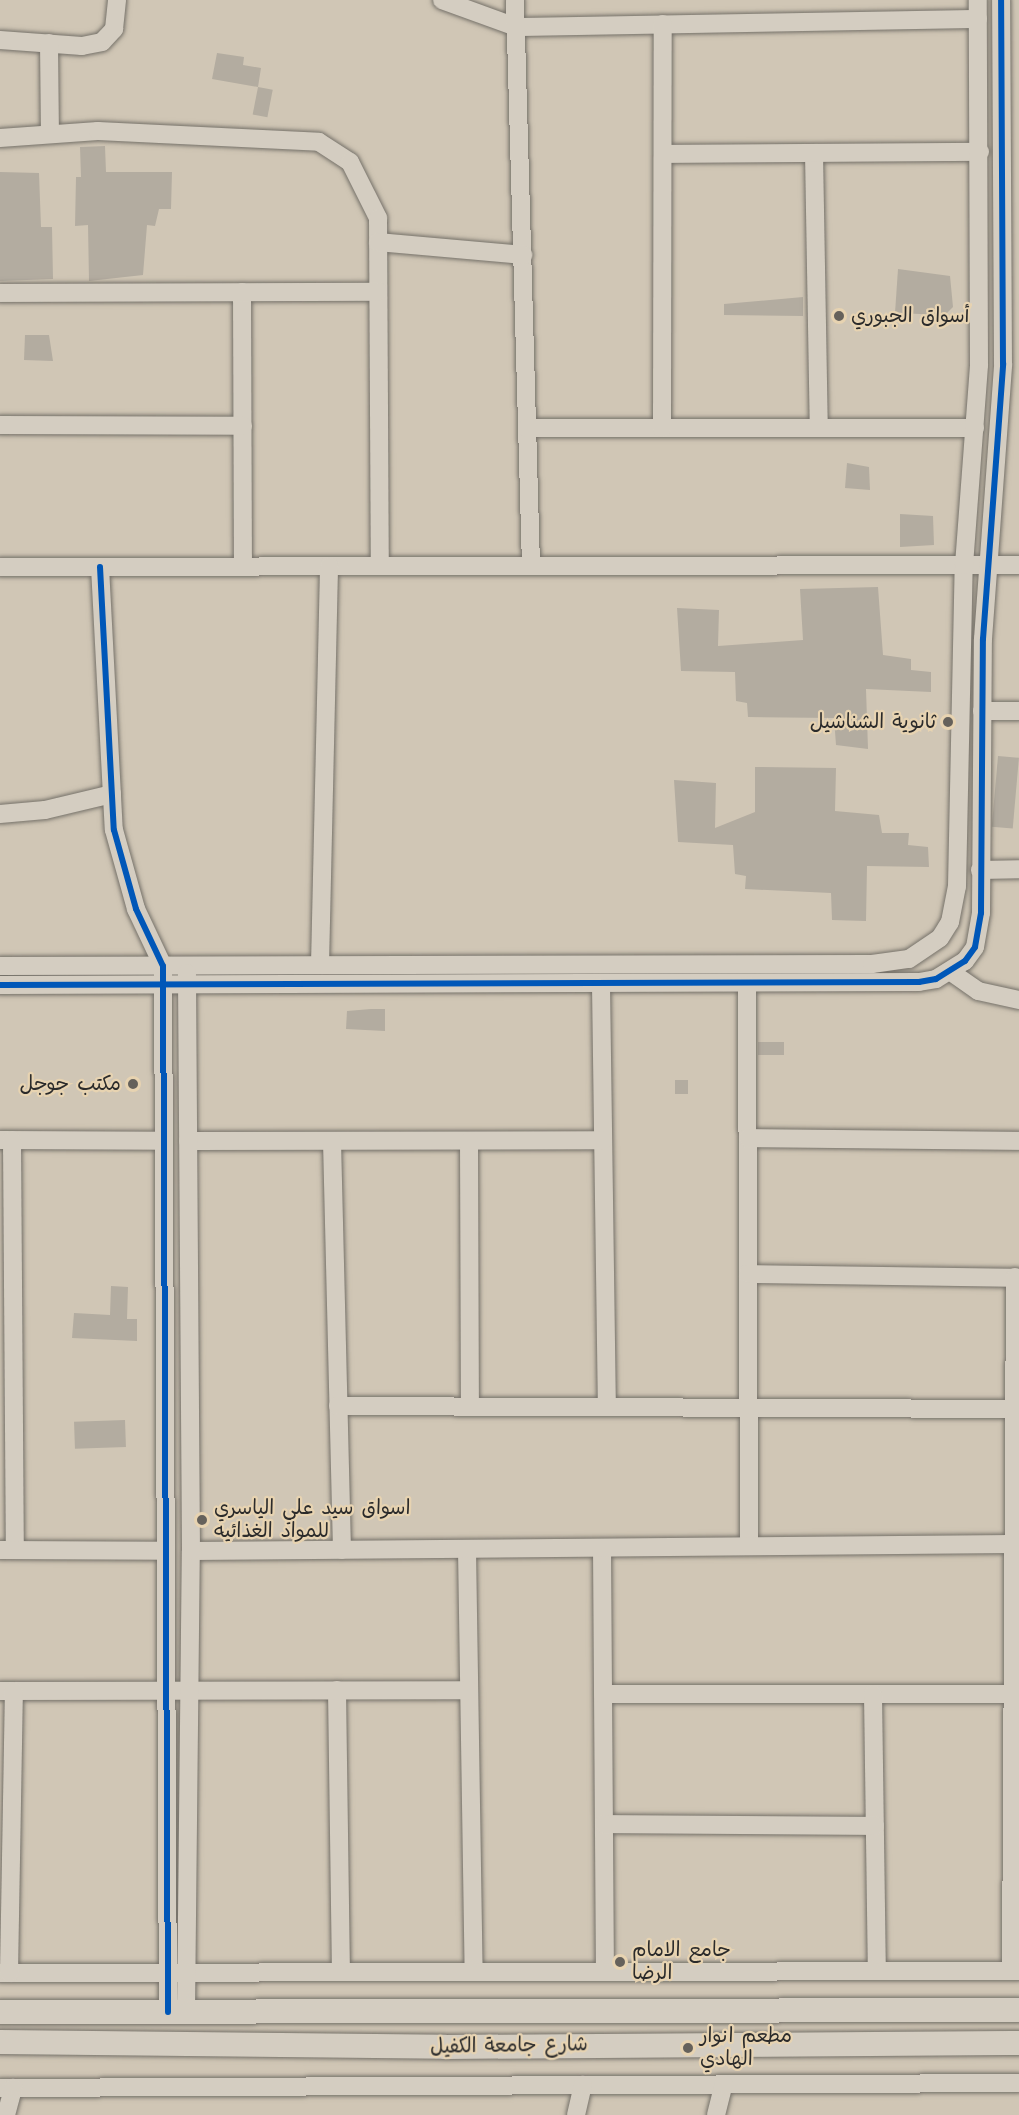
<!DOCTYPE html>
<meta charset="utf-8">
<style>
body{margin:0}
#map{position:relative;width:1019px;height:2115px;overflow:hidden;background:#d0c6b5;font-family:"Architects Daughter","Playpen Sans Arabic",sans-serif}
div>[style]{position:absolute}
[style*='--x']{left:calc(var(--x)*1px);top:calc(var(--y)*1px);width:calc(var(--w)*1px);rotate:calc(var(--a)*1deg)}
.building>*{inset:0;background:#b3aca0;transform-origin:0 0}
.roads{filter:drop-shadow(0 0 2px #757169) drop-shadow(0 0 2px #757169)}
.minor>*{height:18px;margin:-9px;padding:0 9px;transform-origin:9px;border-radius:9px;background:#d4cdc1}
.major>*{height:24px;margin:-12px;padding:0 12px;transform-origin:12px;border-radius:12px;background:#d4cdc1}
.cycleway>*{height:6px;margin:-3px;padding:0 3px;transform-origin:3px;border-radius:3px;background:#0057b8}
.dots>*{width:16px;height:16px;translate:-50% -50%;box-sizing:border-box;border:3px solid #e7d3b1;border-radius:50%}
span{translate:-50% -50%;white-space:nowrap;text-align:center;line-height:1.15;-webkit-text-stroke:4.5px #e7d3b1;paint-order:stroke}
.poi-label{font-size:20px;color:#2b2b2b}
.left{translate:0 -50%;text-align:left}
.right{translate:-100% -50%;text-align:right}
.street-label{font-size:20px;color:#2b2b2b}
</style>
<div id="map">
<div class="building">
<div style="clip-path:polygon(217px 53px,244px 57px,243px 65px,261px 68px,258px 87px,212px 79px)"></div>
<div style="left:258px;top:87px;width:15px;height:28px;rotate:11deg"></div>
<div style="clip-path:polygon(105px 146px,106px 172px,172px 172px,171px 209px,159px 209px,155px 226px,147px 225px,143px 275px,89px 281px,88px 225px,75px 226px,76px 177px,81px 177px,80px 147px)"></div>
<div style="clip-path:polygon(0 172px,39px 173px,41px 227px,52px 227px,53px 279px,0 281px)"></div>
<div style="clip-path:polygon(898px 269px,950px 276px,953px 307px,945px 315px,895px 313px)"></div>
<div style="clip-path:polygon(803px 297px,803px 316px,724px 315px,724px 304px)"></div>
<div style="clip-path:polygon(25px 335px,49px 335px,53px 361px,24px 360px)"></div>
<div style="clip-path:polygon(847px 463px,869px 467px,870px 490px,845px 488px)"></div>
<div style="clip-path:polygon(900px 514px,933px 516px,934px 545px,900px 547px)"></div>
<div style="clip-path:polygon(878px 587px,883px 655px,911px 659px,911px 670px,931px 672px,931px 692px,866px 689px,868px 749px,836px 745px,834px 718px,748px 717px,747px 703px,736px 701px,735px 672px,681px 671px,677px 608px,719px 610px,718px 646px,803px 640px,800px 589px)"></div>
<div style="left:998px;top:756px;width:21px;height:71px;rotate:5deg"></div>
<div style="clip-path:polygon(755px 767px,836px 768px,835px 811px,879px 815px,882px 833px,909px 833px,908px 845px,928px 847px,929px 867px,867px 866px,866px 921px,832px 920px,831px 893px,745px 889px,746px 876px,735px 874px,733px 845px,678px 842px,674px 780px,716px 783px,715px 828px,755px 812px)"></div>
<div style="clip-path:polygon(371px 1009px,385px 1009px,385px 1031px,346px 1029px,347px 1011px)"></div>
<div style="left:758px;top:1042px;width:26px;height:13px"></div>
<div style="left:675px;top:1080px;width:13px;height:14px"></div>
<div style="clip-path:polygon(111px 1286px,128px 1287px,127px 1319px,137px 1319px,137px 1341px,72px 1338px,74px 1313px,110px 1315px)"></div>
<div style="left:125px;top:1420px;width:27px;height:51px;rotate:88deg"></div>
</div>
<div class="roads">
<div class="minor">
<div style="--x:442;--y:0;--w:79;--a:20"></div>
<div style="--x:516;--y:27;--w:462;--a:-1"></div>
<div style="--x:515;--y:0;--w:566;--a:88.38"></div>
<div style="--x:0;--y:40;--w:82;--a:4.2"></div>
<div style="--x:82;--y:46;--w:20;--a:-11"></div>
<div style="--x:102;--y:42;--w:18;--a:-47"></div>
<div style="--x:114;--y:29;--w:29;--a:-84"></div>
<div style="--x:49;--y:43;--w:91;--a:89.4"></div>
<div style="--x:0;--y:138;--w:98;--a:-4.1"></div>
<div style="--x:98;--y:131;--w:221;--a:2.8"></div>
<div style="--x:319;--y:142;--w:37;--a:33"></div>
<div style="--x:350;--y:162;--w:63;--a:63.4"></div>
<div style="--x:378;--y:218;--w:348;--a:89.7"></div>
<div style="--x:814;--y:153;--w:275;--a:89"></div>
<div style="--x:663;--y:154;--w:317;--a:-0.4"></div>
<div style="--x:378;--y:242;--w:146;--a:5.1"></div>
<div style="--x:242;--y:292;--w:275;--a:89.8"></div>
<div style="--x:0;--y:293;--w:378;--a:-0.2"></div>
<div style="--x:0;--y:425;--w:243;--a:0.2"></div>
<div style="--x:527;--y:428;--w:448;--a:0"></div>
<div style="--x:662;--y:428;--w:404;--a:-89.9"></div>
<div style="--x:0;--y:567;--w:1019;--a:-0.11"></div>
<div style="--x:100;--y:567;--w:263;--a:87"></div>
<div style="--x:114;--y:830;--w:82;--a:74.4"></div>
<div style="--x:136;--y:909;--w:63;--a:64.7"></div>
<div style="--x:163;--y:966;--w:1046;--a:89.73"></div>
<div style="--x:982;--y:711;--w:37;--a:0"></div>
<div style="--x:0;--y:814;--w:45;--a:-5.1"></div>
<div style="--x:45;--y:810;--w:69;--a:-13.4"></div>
<div style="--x:980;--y:870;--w:39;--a:-1"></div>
<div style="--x:320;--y:965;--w:399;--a:-88.7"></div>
<div style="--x:0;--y:966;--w:872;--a:-0.13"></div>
<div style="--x:872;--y:964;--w:37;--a:-8"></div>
<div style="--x:909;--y:959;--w:37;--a:-34"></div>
<div style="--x:940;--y:938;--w:19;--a:-58"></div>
<div style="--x:950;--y:922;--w:37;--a:-79"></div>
<div style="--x:957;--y:886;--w:321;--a:-88.8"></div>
<div style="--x:964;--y:565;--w:201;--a:-85.7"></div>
<div style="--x:979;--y:365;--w:365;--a:-90.2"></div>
<div style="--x:951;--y:972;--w:33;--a:35"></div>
<div style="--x:978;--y:991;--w:42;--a:12.4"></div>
<div style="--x:0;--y:985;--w:919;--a:-0.19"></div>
<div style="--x:919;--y:982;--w:17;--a:-10"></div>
<div style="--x:936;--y:979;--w:34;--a:-32"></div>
<div style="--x:965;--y:961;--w:17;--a:-54"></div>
<div style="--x:975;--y:947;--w:35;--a:-80"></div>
<div style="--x:981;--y:913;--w:274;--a:-89.6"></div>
<div style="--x:983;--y:639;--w:276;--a:-85.8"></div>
<div style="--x:1003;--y:364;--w:364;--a:-90.3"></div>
<div style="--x:601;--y:985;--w:422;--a:89.2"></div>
<div style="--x:747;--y:985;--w:561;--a:89.8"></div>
<div style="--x:748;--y:1138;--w:271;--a:0.6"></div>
<div style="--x:0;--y:1140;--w:164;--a:0.3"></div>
<div style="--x:12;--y:1140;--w:410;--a:89.6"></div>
<div style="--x:188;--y:1141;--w:415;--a:-0.1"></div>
<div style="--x:332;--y:1141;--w:409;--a:88.6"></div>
<div style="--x:469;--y:1141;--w:266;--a:89.8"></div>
<div style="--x:748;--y:1274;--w:271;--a:0.8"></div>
<div style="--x:338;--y:1406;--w:675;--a:0.25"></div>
<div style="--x:602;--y:1548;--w:424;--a:89.6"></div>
<div style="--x:467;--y:1549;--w:423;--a:89.1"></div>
<div style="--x:0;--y:1550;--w:166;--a:0.3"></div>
<div style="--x:191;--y:1551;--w:828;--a:-0.48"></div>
<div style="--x:337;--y:1690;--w:282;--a:89.2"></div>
<div style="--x:0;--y:1691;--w:469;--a:-0.1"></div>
<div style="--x:603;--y:1694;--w:407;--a:0"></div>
<div style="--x:873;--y:1694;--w:277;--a:89.2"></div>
<div style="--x:604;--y:1824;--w:271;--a:0.4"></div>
<div style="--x:1011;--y:1971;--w:694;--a:-89.67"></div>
<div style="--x:0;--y:1973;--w:1019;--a:-0.11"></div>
<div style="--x:9;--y:1973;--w:282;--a:-89"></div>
<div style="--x:186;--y:2012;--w:461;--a:-89.4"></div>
<div style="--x:191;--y:1551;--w:578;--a:-90.4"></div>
<div style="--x:0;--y:2088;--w:1019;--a:-0.28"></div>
<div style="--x:6;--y:2115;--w:28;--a:-75"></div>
<div style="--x:576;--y:2115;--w:31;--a:-77"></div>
<div style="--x:716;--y:2115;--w:32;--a:-76"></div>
</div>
<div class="major">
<div style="--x:0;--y:2012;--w:1019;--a:-0.11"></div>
<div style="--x:0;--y:2042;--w:445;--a:0.6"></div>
<div style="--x:445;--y:2047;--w:574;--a:-0.4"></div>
</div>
</div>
<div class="cycleway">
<div style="--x:100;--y:567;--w:263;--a:87"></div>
<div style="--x:114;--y:830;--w:82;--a:74.4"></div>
<div style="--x:136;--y:909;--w:63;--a:64.7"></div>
<div style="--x:163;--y:966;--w:1046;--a:89.73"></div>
<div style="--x:0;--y:985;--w:919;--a:-0.19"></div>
<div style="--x:919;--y:982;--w:17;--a:-10"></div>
<div style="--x:936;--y:979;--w:34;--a:-32"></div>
<div style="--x:965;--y:961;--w:17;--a:-54"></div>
<div style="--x:975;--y:947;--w:35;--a:-80"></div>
<div style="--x:981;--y:913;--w:274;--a:-89.6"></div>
<div style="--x:983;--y:639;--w:276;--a:-85.8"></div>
<div style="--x:1003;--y:364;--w:364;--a:-90.3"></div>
</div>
<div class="dots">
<div style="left:839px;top:316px;background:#65615b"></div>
<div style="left:948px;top:722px;background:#65615b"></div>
<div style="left:133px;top:1084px;background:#65615b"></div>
<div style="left:202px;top:1520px;background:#65615b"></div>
<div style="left:620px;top:1962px;background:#65615b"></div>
<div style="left:688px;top:2048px;background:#65615b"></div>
</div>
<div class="poi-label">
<span class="left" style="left:851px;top:316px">أسواق الجبوري</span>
<span class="right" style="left:936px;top:722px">ثانوية الشناشيل</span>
<span class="right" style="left:121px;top:1084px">مكتب جوجل</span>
<span class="left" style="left:214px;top:1520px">اسواق سيد علي الياسري<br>للمواد الغذائيه</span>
<span class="left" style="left:632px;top:1962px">جامع الامام<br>الرضا</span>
<span class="left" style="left:700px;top:2048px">مطعم انوار<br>الهادي</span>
</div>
<div class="street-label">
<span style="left:509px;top:2046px;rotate:-1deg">شارع جامعة الكفيل</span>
</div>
</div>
